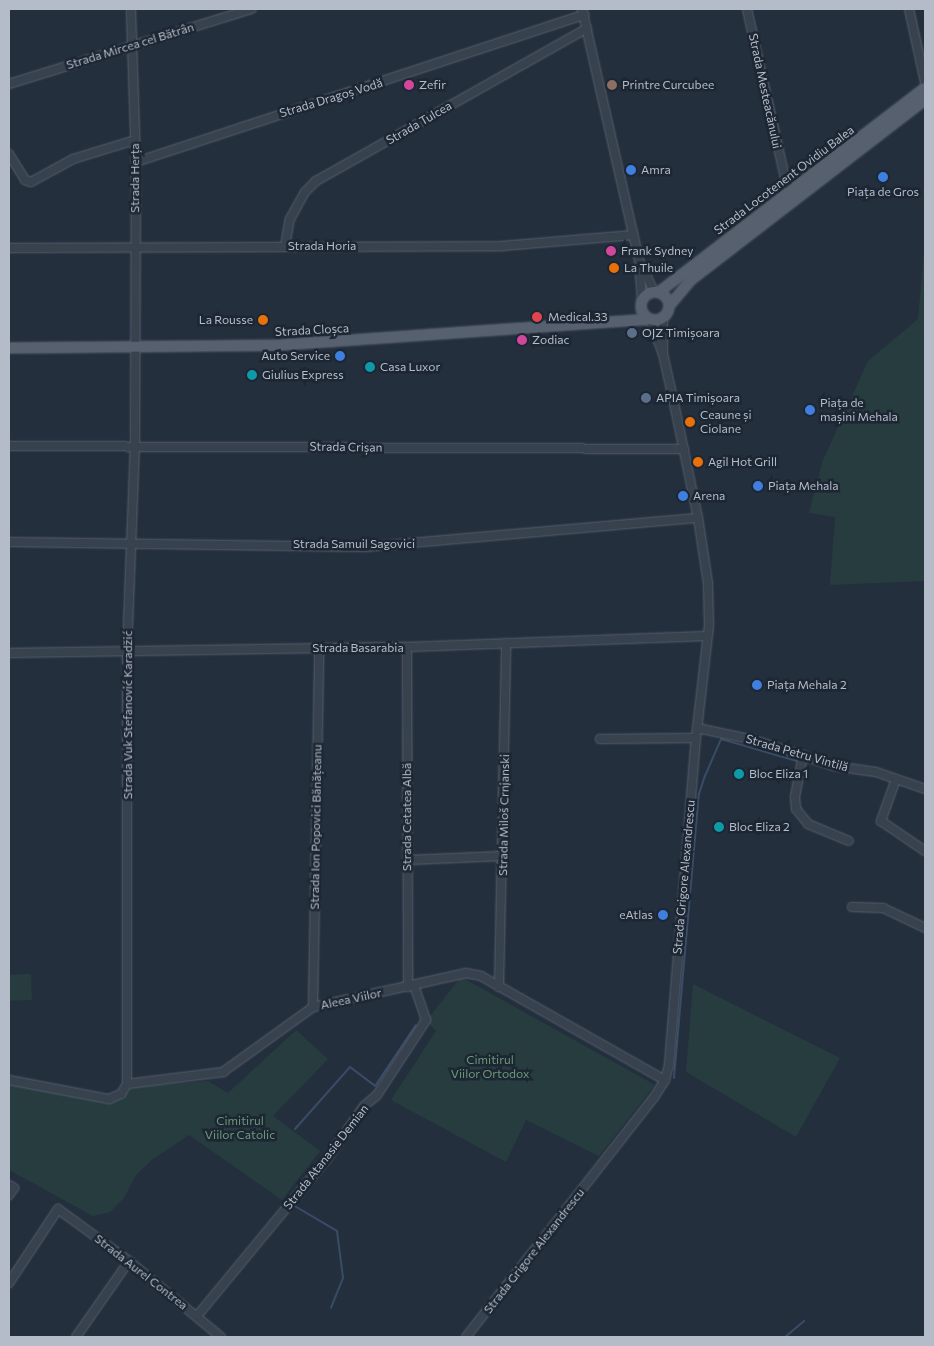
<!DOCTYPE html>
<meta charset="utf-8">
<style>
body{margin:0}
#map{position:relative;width:934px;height:1346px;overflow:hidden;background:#242f3e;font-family:Commissioner,sans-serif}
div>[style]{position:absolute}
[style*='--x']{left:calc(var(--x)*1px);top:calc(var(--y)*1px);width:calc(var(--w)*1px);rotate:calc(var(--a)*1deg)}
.green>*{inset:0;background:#263c3f;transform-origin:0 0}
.stream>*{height:2px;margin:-1px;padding:0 1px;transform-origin:1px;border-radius:1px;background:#394c67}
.roads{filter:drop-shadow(0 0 1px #565f6c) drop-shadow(0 0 1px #565f6c)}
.minor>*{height:8px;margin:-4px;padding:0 4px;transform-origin:4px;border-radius:4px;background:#38414e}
.major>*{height:10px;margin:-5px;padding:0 5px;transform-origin:5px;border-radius:5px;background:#56606e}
.major>.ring{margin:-5px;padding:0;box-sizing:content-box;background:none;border:10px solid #56606e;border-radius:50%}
.dots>*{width:14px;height:14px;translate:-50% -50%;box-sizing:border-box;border:2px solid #1d2633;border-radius:50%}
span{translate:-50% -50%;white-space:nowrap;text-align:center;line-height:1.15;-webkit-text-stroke:5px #1d2633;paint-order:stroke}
.street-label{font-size:12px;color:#b4bcc9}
.poi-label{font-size:12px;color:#b4bcc9}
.left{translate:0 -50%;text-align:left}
.right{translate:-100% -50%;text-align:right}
.park-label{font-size:12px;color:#6b9a76}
.frame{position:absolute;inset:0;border:10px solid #b4bcc9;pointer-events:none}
</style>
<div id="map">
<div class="green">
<div style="clip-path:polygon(925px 242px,925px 581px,830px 585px,835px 517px,809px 513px,823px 460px,868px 361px,918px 319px)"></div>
<div style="left:31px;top:974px;width:26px;height:22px;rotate:88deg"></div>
<div style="clip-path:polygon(461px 977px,655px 1085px,599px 1156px,526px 1120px,506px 1162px,391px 1100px,436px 1031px,426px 1021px)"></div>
<div style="clip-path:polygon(693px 984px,840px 1058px,796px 1137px,686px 1072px)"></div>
<div style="clip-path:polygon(296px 1030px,328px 1059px,273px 1116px,320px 1151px,282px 1200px,189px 1135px,153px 1159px,136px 1175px,124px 1198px,110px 1212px,93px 1216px,9px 1170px,9px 1084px,109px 1104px,117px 1101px,133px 1087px,208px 1081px,228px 1093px)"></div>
</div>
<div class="stream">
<div style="--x:674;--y:1078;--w:285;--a:-85"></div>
<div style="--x:699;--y:794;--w:19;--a:-72"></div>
<div style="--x:705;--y:776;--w:40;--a:-66.6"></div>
<div style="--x:721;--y:739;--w:78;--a:16.3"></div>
<div style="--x:295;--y:1129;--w:83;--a:-48.4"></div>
<div style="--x:350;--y:1067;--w:31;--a:37"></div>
<div style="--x:375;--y:1086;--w:73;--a:-56.1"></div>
<div style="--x:293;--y:1205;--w:51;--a:30.6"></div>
<div style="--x:337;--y:1231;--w:47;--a:82.7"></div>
<div style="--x:343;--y:1278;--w:32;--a:112"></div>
<div style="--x:785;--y:1337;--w:25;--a:-40"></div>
</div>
<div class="roads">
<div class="minor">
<div style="--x:582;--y:9;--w:257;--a:77.2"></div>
<div style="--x:639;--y:260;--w:40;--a:85.7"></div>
<div style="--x:747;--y:9;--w:173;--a:77.3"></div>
<div style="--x:785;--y:178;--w:20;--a:66"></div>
<div style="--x:909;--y:9;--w:75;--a:77.6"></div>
<div style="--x:9;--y:84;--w:254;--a:-17.2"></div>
<div style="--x:9;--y:154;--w:31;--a:58"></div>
<div style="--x:25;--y:180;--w:6;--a:18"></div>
<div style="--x:31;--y:182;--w:48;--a:-28.7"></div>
<div style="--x:73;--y:159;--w:65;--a:-17"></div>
<div style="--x:136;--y:162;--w:472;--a:-18.2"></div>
<div style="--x:285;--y:246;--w:27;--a:-80"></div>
<div style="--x:290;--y:219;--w:31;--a:-61"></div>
<div style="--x:305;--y:192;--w:16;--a:-45"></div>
<div style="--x:316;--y:181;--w:311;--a:-29.4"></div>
<div style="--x:9;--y:248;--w:493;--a:-0.2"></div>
<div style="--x:502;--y:246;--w:132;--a:-4.8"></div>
<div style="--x:641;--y:264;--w:31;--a:65"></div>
<div style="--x:663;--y:352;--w:33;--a:-90"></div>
<div style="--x:9;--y:446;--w:675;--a:0.25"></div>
<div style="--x:9;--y:542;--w:356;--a:0.8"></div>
<div style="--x:365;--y:547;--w:334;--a:-5"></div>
<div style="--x:407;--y:647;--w:340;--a:89.8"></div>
<div style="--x:9;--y:653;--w:398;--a:-0.9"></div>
<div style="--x:407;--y:647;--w:300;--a:-2.1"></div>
<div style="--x:697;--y:728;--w:58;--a:11.9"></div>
<div style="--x:754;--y:740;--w:84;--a:18"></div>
<div style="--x:834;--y:766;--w:42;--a:8.1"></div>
<div style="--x:876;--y:772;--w:52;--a:19.1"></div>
<div style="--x:600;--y:739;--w:96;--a:-0.6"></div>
<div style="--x:803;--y:755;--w:43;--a:100.8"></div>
<div style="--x:795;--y:797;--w:12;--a:85"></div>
<div style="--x:796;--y:809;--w:19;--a:51"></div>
<div style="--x:808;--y:824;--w:44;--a:22.5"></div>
<div style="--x:896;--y:779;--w:45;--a:109.7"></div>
<div style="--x:881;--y:821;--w:53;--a:34.3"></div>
<div style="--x:407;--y:860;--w:97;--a:-2.4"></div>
<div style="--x:852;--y:907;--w:31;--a:2"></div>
<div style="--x:883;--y:908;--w:47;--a:25.5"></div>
<div style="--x:499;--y:987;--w:344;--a:-88.8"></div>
<div style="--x:313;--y:1007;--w:359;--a:-89"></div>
<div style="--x:9;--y:1080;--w:102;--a:10.8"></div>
<div style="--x:109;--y:1099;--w:13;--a:-23"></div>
<div style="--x:121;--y:1094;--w:12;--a:-59"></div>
<div style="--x:127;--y:1084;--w:97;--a:-7.1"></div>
<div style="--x:223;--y:1072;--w:111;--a:-35.8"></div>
<div style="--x:313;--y:1007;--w:157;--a:-12.5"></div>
<div style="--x:466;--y:973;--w:15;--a:11"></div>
<div style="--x:481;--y:976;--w:211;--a:29.5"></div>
<div style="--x:127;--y:1084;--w:432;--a:-90"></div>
<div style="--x:127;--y:652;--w:207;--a:-87.8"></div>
<div style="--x:135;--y:445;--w:283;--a:-89.8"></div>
<div style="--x:136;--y:162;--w:153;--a:-91.9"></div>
<div style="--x:9;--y:1185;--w:6;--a:31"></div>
<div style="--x:14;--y:1188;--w:9;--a:126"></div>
<div style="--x:9;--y:1283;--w:89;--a:-56.5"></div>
<div style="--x:58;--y:1209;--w:88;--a:36.2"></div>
<div style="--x:129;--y:1261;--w:119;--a:39.6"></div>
<div style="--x:197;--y:1316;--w:204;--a:-50.4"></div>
<div style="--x:327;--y:1159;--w:65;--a:-55.1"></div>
<div style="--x:364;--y:1106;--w:17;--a:-40"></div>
<div style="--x:377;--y:1095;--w:90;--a:-56.8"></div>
<div style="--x:426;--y:1020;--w:37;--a:-109"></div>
<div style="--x:76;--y:1337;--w:93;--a:-55.1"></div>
<div style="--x:466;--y:1337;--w:306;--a:-51.9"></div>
<div style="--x:655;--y:1096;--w:19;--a:-58"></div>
<div style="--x:665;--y:1080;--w:16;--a:-75"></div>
<div style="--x:669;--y:1065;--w:328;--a:-85.3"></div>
<div style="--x:696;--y:738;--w:114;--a:-83.4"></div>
<div style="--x:709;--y:625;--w:42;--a:-91.4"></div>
<div style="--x:708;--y:583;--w:66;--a:-98.7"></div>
<div style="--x:698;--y:518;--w:117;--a:-101.8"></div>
<div style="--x:674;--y:403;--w:50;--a:-102.7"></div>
<div style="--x:663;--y:354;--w:36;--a:-111"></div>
</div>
<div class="major">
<div class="ring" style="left:641px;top:292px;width:18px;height:18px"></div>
<div style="--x:659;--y:292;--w:335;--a:-37.5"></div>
<div style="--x:670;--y:305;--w:33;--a:-50"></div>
<div style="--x:691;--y:280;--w:295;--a:-37.6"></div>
<div style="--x:9;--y:348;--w:272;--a:-0.6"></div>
<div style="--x:281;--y:345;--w:369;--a:-4"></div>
</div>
</div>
<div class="dots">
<div style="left:409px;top:85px;background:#d1479c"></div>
<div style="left:612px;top:85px;background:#8d6e63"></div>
<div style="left:631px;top:170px;background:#3f7fe0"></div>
<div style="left:883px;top:177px;background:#3f7fe0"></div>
<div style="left:611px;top:251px;background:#d1479c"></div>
<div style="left:614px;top:268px;background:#e8710a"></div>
<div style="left:537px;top:317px;background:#e0444e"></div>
<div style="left:263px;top:320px;background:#e8710a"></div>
<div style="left:632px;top:333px;background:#5c6f8a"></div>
<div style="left:522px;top:340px;background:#d1479c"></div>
<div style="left:340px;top:356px;background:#3f7fe0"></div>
<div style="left:370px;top:367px;background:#0f9aa8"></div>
<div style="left:252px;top:375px;background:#0f9aa8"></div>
<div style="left:646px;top:398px;background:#5c6f8a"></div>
<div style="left:810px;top:410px;background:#3f7fe0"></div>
<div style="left:690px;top:422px;background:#e8710a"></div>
<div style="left:698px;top:462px;background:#e8710a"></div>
<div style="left:758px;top:486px;background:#3f7fe0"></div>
<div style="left:683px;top:496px;background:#3f7fe0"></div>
<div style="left:757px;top:685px;background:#3f7fe0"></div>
<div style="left:739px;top:774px;background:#0f9aa8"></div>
<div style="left:719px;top:827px;background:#0f9aa8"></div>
<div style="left:663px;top:915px;background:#3f7fe0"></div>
</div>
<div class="street-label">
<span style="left:130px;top:46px;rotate:-17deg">Strada Mircea cel Bătrân</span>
<span style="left:765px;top:91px;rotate:78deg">Strada Mesteacănului</span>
<span style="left:331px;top:98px;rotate:-17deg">Strada Dragoș Vodă</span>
<span style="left:419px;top:123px;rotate:-30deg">Strada Tulcea</span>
<span style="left:135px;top:178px;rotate:-90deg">Strada Herța</span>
<span style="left:784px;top:180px;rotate:-37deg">Strada Locotenent Ovidiu Balea</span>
<span style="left:322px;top:246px">Strada Horia</span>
<span style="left:312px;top:330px;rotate:-3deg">Strada Cloșca</span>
<span style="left:346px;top:447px;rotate:1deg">Strada Crișan</span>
<span style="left:354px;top:544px">Strada Samuil Sagovici</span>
<span style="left:358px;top:648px">Strada Basarabia</span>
<span style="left:128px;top:715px;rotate:-90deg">Strada Vuk Stefanović Karadžić</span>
<span style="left:797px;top:753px;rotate:16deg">Strada Petru Vintilă</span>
<span style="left:504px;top:815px;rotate:-89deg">Strada Miloš Crnjanski</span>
<span style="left:407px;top:817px;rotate:-90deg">Strada Cetatea Albă</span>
<span style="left:316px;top:827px;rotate:-89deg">Strada Ion Popovici Bănățeanu</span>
<span style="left:684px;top:877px;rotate:-85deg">Strada Grigore Alexandrescu</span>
<span style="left:351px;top:999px;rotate:-12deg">Aleea Viilor</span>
<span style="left:326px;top:1157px;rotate:-52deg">Strada Atanasie Demian</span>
<span style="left:534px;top:1251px;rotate:-52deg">Strada Grigore Alexandrescu</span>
<span style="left:141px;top:1272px;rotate:38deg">Strada Aurel Contrea</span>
</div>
<div class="poi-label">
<span class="left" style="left:419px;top:85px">Zefir</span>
<span class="left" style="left:622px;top:85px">Printre Curcubee</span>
<span class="left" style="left:641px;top:170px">Amra</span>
<span style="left:883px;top:192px">Piața de Gros</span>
<span class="left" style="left:621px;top:251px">Frank Sydney</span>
<span class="left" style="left:624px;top:268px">La Thuile</span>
<span class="left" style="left:548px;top:317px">Medical.33</span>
<span class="right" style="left:253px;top:320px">La Rousse</span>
<span class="left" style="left:642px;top:333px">OJZ Timișoara</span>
<span class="left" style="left:532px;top:340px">Zodiac</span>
<span class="right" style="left:330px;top:356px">Auto Service</span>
<span class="left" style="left:380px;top:367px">Casa Luxor</span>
<span class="left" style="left:262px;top:375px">Giulius Express</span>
<span class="left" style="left:656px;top:398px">APIA Timișoara</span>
<span class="left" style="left:820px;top:410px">Piața de<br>mașini Mehala</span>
<span class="left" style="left:700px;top:422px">Ceaune și<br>Ciolane</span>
<span class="left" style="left:708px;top:462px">Agil Hot Grill</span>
<span class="left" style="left:768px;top:486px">Piața Mehala</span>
<span class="left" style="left:693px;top:496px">Arena</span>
<span class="left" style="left:767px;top:685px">Piața Mehala 2</span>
<span class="left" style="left:749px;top:774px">Bloc Eliza 1</span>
<span class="left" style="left:729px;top:827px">Bloc Eliza 2</span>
<span class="right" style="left:653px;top:915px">eAtlas</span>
</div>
<div class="park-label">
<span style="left:490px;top:1067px">Cimitirul<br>Viilor Ortodox</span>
<span style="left:240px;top:1128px">Cimitirul<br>Viilor Catolic</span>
</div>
<div class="frame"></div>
</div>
